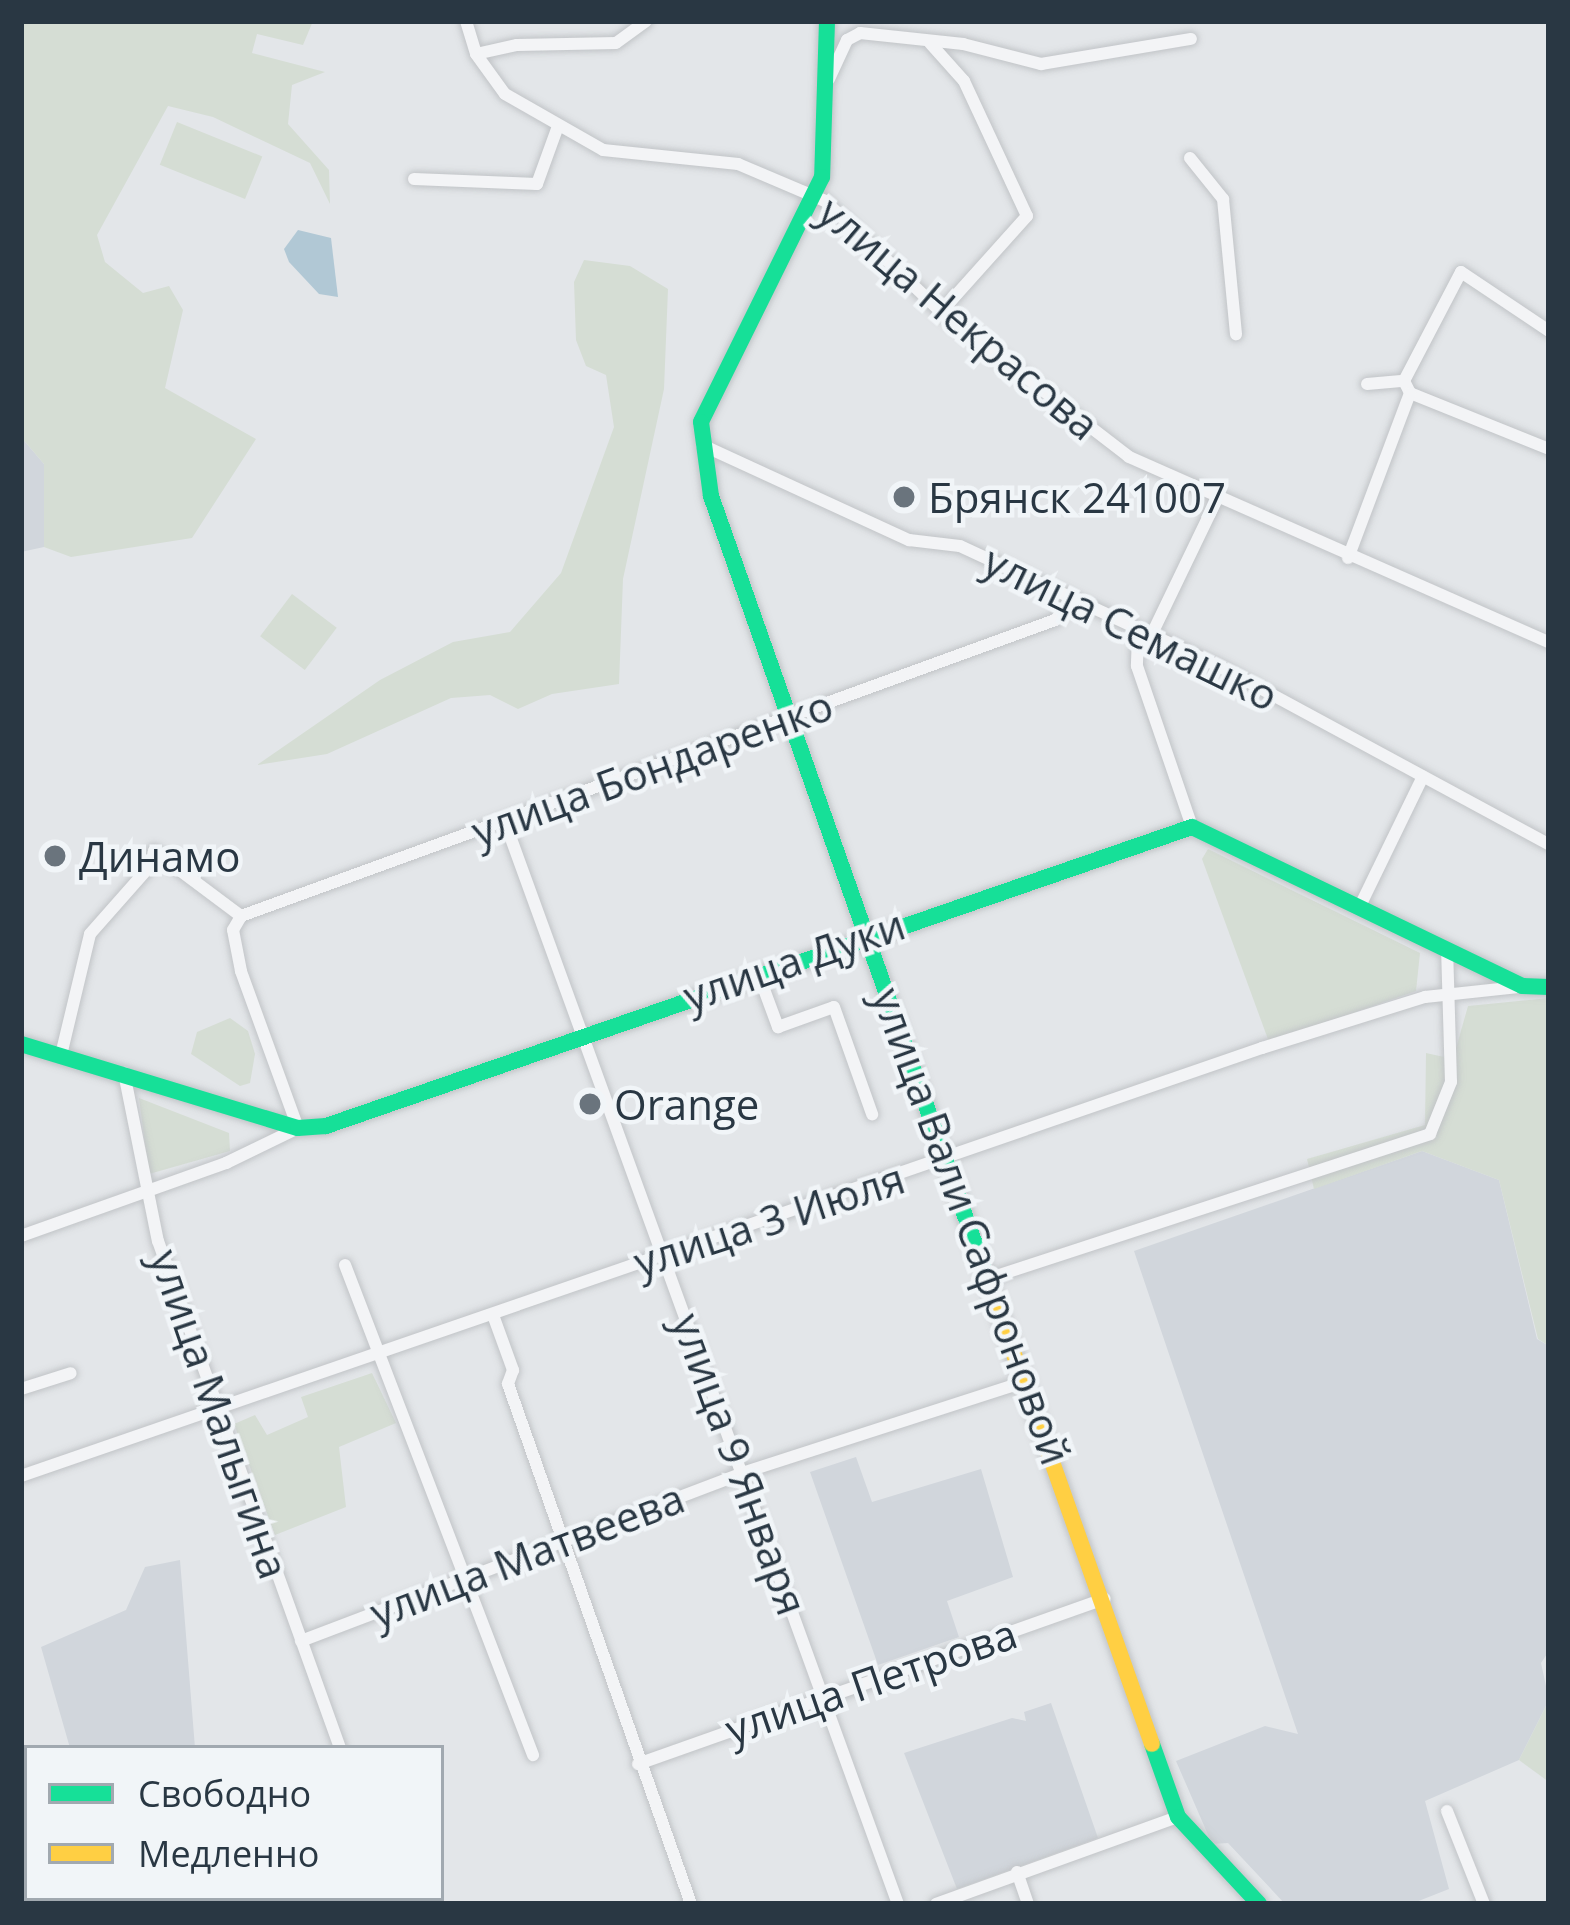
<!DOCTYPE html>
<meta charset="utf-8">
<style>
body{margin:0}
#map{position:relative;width:1570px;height:1925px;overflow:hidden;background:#e3e6e9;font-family:"Open Sans",sans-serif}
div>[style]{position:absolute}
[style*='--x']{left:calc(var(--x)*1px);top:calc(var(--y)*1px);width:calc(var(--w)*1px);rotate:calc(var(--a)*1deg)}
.built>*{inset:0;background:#d1d6dc}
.green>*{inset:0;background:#d5ddd4;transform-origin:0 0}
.water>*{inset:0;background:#b1c8d5}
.roads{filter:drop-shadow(0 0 3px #c1c4c7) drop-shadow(0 0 3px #c1c4c7)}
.street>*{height:12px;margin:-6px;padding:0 6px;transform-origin:6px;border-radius:6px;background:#f3f4f6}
.fast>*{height:16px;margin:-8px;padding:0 8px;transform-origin:8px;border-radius:8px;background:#16e098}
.slow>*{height:16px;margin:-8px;padding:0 8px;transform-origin:8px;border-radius:8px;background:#ffcf43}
.dots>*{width:33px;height:33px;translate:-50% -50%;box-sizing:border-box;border:6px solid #f1f5f8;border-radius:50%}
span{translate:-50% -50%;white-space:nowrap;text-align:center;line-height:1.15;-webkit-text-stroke:9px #f1f5f8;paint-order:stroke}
.street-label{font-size:42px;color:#293743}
.poi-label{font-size:42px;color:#293743}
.left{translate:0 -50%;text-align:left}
.frame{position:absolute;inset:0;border:24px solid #293743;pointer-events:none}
.legend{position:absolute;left:24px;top:1745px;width:420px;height:156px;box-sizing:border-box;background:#f1f5f8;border:3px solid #a1a9b0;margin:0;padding:15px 21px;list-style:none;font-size:36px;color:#293743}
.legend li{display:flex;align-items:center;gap:24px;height:60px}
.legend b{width:60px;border:3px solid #a1a9b0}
</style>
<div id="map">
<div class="built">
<div style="clip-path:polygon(21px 437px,44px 464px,44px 547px,21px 552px)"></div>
<div style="clip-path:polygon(1422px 1151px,1499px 1180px,1537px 1339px,1549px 1346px,1549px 1651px,1541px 1663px,1549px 1700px,1519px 1760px,1425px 1801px,1449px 1889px,1411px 1904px,1285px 1904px,1228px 1843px,1212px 1844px,1176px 1761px,1265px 1726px,1298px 1734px,1134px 1251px)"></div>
<div style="clip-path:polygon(856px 1457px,872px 1502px,981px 1469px,1013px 1577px,947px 1601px,959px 1637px,878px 1665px,810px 1472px)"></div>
<div style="clip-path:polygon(180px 1560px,195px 1748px,70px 1748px,41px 1647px,126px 1610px,145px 1567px)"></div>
<div style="clip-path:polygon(1051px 1703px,1098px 1838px,957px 1889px,904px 1753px,1012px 1718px,1026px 1721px,1024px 1712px)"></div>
</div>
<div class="green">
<div style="clip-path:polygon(21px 21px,313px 21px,303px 45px,257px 34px,252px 53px,325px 72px,292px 85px,288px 124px,329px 170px,330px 204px,310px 163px,213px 117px,168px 106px,97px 235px,105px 262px,143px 293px,169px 286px,183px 310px,165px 388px,256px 439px,192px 538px,71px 557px,44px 547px,44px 464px,21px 437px)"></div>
<div style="left:177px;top:122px;width:92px;height:46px;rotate:22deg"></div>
<div style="clip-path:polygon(584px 260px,630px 266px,668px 289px,664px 389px,623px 579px,619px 684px,552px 694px,518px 709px,490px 695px,451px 698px,327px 754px,257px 765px,380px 680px,453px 642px,510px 632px,561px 573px,614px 427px,606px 375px,586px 366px,576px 340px,574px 282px)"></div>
<div style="left:292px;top:594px;width:56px;height:53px;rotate:37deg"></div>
<div style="clip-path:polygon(1208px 849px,1420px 953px,1416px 991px,1269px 1042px,1202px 859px)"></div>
<div style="clip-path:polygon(1549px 998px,1549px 1346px,1538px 1339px,1499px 1180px,1422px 1151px,1314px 1189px,1307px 1159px,1425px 1125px,1426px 1053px,1453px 1059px,1468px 1006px)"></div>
<div style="clip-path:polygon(230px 1018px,248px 1031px,255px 1054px,250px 1083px,240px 1086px,191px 1054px,197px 1032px)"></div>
<div style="clip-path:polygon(139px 1098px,229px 1133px,230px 1151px,149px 1174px)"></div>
<div style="clip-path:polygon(372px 1373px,396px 1423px,339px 1447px,346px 1507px,275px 1535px,234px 1424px,255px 1415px,267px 1435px,308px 1417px,301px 1397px)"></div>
<div style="clip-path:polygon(1549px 1700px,1549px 1782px,1519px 1760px)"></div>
</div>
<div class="water">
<div style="clip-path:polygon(298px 230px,331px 238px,338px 297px,319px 294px,289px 262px,284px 249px)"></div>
</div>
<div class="roads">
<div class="street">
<div style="--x:466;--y:21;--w:34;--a:73"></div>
<div style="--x:476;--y:54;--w:49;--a:54.1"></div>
<div style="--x:505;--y:94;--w:113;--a:29.7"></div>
<div style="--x:603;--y:150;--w:136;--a:5.9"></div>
<div style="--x:738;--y:164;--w:95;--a:23"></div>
<div style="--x:825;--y:201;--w:161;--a:43.7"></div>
<div style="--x:941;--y:312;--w:237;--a:37.6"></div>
<div style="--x:1129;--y:457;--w:459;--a:23.8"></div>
<div style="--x:930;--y:43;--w:51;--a:48.2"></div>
<div style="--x:964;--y:81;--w:149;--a:65"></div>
<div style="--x:1027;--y:216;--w:129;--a:131.9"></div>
<div style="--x:476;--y:54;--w:42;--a:-12.4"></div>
<div style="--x:517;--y:45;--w:99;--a:-1.2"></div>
<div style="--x:616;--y:43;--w:37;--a:-36"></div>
<div style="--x:829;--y:79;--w:43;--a:-65.2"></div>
<div style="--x:847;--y:40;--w:15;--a:-28"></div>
<div style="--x:860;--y:33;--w:104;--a:6.1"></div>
<div style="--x:963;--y:44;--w:81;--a:14.4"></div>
<div style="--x:1041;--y:64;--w:152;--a:-9.5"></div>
<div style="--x:1190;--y:158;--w:53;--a:51.2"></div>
<div style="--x:1223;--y:199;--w:136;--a:84.5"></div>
<div style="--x:414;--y:179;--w:123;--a:2.3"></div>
<div style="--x:537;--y:184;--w:62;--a:-70.1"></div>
<div style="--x:1404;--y:381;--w:123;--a:-62.4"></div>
<div style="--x:1461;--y:272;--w:106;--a:33.8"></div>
<div style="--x:1367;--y:384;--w:37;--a:-5"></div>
<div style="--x:1404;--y:381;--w:13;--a:63"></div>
<div style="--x:1410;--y:393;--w:150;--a:21.9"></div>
<div style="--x:702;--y:445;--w:228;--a:24.7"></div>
<div style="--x:909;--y:540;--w:51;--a:6.7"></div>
<div style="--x:960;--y:546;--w:288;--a:24.9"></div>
<div style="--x:1221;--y:667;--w:373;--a:28.4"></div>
<div style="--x:1348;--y:558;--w:176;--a:-69.4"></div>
<div style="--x:1138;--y:634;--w:32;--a:92"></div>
<div style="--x:1137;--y:666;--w:170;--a:71.1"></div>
<div style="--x:1150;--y:638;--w:157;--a:-64.3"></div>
<div style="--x:505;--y:822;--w:1151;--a:70.04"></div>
<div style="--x:1360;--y:906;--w:144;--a:-64.1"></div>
<div style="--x:758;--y:973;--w:58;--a:69.7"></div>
<div style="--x:778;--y:1027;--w:59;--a:-19.7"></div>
<div style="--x:834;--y:1007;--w:114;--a:70.4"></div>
<div style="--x:61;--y:1055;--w:124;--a:-76.5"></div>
<div style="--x:90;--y:934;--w:92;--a:-48.5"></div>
<div style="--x:151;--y:865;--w:14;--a:-78"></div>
<div style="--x:154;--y:851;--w:109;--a:36.8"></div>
<div style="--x:124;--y:1073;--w:171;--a:78.6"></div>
<div style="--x:158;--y:1241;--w:539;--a:70.25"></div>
<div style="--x:21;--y:1236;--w:218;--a:-19.6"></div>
<div style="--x:226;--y:1163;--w:80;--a:-25.9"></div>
<div style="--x:298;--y:1128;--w:167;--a:-110"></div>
<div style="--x:241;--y:971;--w:42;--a:-101"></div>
<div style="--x:233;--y:930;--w:16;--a:-60"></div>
<div style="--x:241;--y:916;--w:866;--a:-19.98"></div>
<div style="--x:1055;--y:620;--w:25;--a:-47"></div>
<div style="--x:345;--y:1265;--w:525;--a:69.01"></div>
<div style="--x:990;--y:1278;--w:463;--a:-18.1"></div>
<div style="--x:1430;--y:1134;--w:56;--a:-68"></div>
<div style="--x:1451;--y:1082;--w:133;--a:-91.7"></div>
<div style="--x:493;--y:1315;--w:59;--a:70"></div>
<div style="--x:513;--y:1370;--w:15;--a:110"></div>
<div style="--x:508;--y:1384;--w:551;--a:70.61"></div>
<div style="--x:21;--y:1389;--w:52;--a:-17.7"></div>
<div style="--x:21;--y:1476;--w:1313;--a:-19.03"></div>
<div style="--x:1262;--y:1048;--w:171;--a:-17.4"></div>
<div style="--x:1425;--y:997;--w:94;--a:-6.1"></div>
<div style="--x:301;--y:1641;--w:475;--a:-20.8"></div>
<div style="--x:745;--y:1472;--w:296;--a:-17.9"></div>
<div style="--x:638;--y:1764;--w:495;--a:-19.5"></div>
<div style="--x:1447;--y:1811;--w:100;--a:68.3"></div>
<div style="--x:1017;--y:1872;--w:34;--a:71"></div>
<div style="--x:286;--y:1898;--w:7;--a:63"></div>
<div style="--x:394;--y:1898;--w:6;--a:72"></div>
<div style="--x:936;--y:1904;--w:257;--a:-19.8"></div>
</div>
<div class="fast">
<div style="--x:827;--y:21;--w:156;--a:91.8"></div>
<div style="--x:822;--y:177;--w:273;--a:116.3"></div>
<div style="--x:701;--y:422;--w:75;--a:82.3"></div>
<div style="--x:711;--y:496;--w:832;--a:70.56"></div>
<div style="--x:21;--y:1044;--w:289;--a:16.9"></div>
<div style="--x:298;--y:1128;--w:28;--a:-4"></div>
<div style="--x:326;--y:1126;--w:916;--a:-19.05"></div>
<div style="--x:1192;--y:827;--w:366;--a:25.7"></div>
<div style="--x:1522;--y:986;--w:27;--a:2"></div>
<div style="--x:1152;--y:1744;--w:77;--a:70.4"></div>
<div style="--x:1178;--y:1817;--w:119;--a:47"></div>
</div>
<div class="slow">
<div style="--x:988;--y:1281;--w:491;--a:70.5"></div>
</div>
</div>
<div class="dots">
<div style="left:904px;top:497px;background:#6a747d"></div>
<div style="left:55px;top:856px;background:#6a747d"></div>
<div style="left:590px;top:1104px;background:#6a747d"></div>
</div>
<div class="street-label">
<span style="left:959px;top:318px;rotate:40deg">улица Некрасова</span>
<span style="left:1131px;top:628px;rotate:26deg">улица Семашко</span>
<span style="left:652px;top:768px;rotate:-20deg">улица Бондаренко</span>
<span style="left:794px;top:960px;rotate:-19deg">улица Дуки</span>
<span style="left:769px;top:1220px;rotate:-18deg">улица 3 Июля</span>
<span style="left:972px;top:1226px;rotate:70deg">улица Вали Сафроновой</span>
<span style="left:220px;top:1414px;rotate:71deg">улица Малыгина</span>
<span style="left:740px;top:1464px;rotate:70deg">улица 9 Января</span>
<span style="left:527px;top:1555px;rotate:-21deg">улица Матвеева</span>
<span style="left:871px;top:1681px;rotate:-19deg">улица Петрова</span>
</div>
<div class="poi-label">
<span class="left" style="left:928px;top:497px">Брянск 241007</span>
<span class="left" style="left:79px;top:856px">Динамо</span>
<span class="left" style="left:614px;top:1104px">Orange</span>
</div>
<div class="frame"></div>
<ul class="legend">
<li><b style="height:15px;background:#16e098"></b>Свободно</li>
<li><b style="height:15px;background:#ffcf43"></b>Медленно</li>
</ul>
</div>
